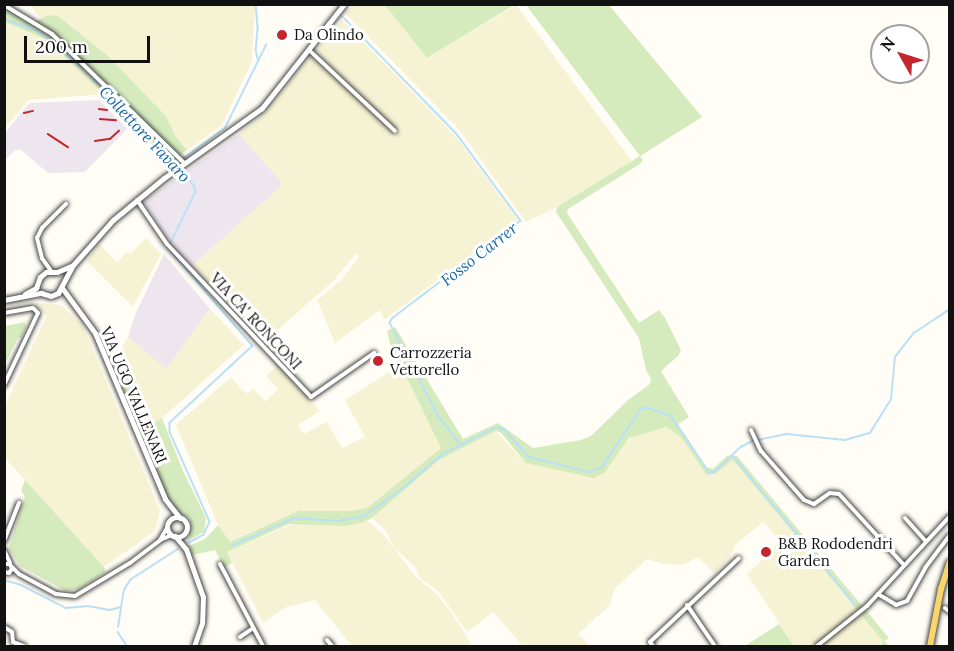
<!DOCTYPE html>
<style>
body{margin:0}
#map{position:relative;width:954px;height:651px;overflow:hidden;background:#fffdf5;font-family:Lora,serif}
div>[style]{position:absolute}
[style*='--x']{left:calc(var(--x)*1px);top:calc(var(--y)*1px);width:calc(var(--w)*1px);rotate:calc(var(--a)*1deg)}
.industrial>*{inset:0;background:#eee6ef}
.farmland>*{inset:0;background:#f6f3d4}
.green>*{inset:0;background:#d5ebbd}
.stream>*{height:1.5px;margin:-0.75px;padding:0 0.75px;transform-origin:0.75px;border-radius:0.75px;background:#b9e0f7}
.roads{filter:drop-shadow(0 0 2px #444) drop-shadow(0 0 2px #444)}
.minor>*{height:4px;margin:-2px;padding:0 2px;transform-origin:2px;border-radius:2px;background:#fff}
.tertiary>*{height:5px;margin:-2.5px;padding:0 2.5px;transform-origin:2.5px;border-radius:2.5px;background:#fff}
.tertiary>.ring{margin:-2.5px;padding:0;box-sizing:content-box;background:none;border:5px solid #fff;border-radius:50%}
.primary>*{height:6px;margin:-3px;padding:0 3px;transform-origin:3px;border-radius:3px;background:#f9d66b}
.tram>*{height:1.5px;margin:-0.75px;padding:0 0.75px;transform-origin:0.75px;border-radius:0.75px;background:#c4262e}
.dots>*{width:16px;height:16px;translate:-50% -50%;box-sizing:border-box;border:3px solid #fff;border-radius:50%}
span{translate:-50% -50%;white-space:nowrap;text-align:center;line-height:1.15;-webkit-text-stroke:6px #fff;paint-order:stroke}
.poi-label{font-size:15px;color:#111}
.left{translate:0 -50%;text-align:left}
.street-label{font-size:15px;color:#111}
.water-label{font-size:16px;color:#1768a6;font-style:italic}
.frame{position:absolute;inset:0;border:6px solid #111;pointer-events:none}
.north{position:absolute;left:870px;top:24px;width:60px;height:60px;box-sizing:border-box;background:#fff;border:2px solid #a0a0a0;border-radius:50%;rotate:309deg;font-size:16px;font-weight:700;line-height:24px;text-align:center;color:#111}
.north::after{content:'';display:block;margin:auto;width:21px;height:27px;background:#c4262e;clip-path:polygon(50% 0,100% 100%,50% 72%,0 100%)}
.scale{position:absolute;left:24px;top:36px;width:126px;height:27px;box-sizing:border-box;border:3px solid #111;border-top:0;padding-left:8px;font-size:18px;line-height:21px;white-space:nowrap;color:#111;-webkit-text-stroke:4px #fff;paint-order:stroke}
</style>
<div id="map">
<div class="industrial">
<div style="clip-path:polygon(99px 100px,127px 129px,85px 172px,48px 173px,21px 150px,15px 150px,5px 160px,5px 133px,29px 103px)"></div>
<div style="clip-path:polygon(239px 134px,284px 184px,192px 266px,173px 247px,144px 201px)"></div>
<div style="clip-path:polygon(164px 254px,210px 309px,166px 370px,128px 337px,135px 315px)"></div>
</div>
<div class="farmland">
<div style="clip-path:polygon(29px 5px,255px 5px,252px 61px,222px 125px,187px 150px,176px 137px,166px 116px,109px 57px,58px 16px,42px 20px)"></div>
<div style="clip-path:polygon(353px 5px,385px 5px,427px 58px,516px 5px,632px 161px,557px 207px,526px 222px,458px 128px,346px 14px)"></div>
<div style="clip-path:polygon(342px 20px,456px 137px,518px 220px,384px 320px,380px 310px,335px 343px,317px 300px,341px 280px,359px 257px,357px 253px,333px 281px,264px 342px,192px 266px,283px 184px,239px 134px,269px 109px,310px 57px,335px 76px,339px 74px,316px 51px)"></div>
<div style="clip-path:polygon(5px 22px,46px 40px,105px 94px,29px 100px,5px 128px)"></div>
<div style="clip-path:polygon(146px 238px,161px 254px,133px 307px,87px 261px,99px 244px,117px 262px,127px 252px,130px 254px)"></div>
<div style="clip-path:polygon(35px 303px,61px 305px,83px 326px,160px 511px,155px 531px,104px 567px,5px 458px,5px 405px,47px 316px)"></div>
<div style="clip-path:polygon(210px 309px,244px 345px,152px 427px,120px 350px,128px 337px,166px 369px)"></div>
<div style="clip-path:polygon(278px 365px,320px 411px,298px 425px,304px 434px,327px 422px,342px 448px,365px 437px,345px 400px,400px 365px,441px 448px,367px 508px,351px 511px,298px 511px,229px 542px,218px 525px,176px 425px,231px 377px,242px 390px,248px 394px,253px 389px,266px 401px,278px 389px,266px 376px)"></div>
<div style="clip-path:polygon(662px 427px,671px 429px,681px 437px,706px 475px,715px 474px,733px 460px,884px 641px,881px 646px,794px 646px,747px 574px,771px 552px,779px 540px,763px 522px,736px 544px,729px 558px,714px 573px,698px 557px,683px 565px,663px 564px,647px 559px,614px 589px,610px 605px,578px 634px,590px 646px,523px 646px,493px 612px,467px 632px,439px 592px,420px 578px,415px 567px,394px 547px,386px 531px,372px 518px,439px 460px,496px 431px,522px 459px,626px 442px,633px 436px)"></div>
<div style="clip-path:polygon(367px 520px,384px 535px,416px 577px,437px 594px,458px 622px,472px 646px,352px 646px,315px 600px,286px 607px,263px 623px,227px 552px,295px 523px,343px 526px)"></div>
</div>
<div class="green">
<div style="clip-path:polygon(385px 5px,514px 5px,427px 58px)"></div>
<div style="clip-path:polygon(526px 5px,609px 5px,702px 117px,640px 156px,643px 160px,640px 164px,568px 209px,567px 213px,639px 323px,659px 310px,665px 318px,681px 350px,678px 356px,661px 371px,689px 417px,678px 424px,706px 467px,713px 469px,727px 456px,737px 456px,889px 638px,884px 641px,889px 646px,881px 646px,883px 641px,733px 460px,715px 474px,706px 475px,681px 437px,666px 427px,629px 438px,605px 472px,594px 478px,526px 463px,501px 433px,496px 431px,439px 460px,372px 518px,361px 523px,343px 526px,289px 524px,227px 552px,232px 563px,224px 568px,215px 550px,192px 555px,189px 546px,205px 539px,218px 525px,230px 542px,298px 511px,351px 511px,367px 508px,441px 448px,390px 344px,387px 331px,395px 327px,463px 439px,498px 423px,533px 448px,581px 440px,591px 436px,628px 400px,650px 384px,651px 379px,646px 370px,639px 338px,556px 212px,557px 207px,640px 156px)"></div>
<div style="clip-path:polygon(4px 7px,36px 24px,37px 21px,48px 15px,58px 16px,108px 56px,166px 116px,176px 137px,187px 150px,180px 155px,184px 159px,173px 166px,105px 94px,47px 40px,5px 22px)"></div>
<div style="clip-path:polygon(25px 322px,26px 327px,21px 338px,18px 338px,5px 364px,5px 326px)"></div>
<div style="clip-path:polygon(120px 350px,151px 426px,162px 418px,183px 471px,206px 518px,204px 532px,188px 541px,191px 524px,188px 517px,173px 510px,112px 362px)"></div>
<div style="clip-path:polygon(25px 480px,104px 567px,106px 572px,79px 589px,66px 591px,20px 566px,9px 548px,25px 496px,21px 491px)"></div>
<div style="clip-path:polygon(779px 624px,794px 646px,745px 646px)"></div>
</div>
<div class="stream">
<div style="--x:256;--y:4;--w:25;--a:85"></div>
<div style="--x:258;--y:29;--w:21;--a:95"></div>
<div style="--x:256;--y:50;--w:9;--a:77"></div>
<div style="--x:342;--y:16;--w:1;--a:45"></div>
<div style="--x:4;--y:19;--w:35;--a:20"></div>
<div style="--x:37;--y:31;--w:19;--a:32"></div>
<div style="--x:53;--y:41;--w:65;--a:42.5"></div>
<div style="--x:101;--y:85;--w:137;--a:47.1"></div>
<div style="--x:194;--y:185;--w:7;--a:74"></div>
<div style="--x:196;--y:192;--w:59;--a:116.1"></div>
<div style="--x:345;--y:19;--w:159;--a:45.8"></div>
<div style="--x:456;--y:133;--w:109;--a:53.5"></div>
<div style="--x:521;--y:221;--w:161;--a:142.8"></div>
<div style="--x:393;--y:318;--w:6;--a:121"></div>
<div style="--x:390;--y:323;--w:106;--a:62.5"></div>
<div style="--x:439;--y:417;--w:33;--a:52"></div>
<div style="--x:184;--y:158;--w:51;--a:-36.2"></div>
<div style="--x:225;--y:128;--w:93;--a:-63.7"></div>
<div style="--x:169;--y:249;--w:128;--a:49.1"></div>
<div style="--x:253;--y:346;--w:113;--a:137.1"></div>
<div style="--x:170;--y:423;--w:9;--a:90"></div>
<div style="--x:170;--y:432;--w:98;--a:66"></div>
<div style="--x:210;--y:522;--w:14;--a:115"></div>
<div style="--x:204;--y:535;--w:17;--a:152"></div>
<div style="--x:758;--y:440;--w:30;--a:-12"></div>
<div style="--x:787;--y:434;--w:58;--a:5.9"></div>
<div style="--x:845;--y:440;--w:26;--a:-16"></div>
<div style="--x:870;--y:433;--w:40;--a:-58"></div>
<div style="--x:891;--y:399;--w:42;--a:-84.6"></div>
<div style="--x:895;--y:357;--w:31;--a:-52"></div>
<div style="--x:914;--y:333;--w:43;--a:-33.7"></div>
<div style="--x:732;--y:455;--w:193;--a:50.5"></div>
<div style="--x:232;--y:546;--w:68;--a:-24.3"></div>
<div style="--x:294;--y:518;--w:45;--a:3.8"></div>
<div style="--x:339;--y:521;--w:25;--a:-11"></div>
<div style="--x:364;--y:516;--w:47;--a:-35.4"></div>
<div style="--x:402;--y:489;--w:54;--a:-40.5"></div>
<div style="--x:443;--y:454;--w:60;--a:-26.6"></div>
<div style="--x:497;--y:427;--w:7;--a:16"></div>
<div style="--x:504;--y:429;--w:38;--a:48"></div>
<div style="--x:529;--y:457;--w:62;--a:14"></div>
<div style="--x:589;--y:472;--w:14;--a:-21"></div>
<div style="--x:602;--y:467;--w:69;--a:-56.3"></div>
<div style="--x:640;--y:410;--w:6;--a:-31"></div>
<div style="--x:645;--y:407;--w:28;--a:19"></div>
<div style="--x:671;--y:416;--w:68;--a:55.8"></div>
<div style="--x:709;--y:472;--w:5;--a:0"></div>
<div style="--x:714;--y:472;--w:37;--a:-43"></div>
<div style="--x:741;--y:447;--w:13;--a:-27"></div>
<div style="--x:4;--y:580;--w:18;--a:16"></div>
<div style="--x:21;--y:585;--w:51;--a:27.1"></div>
<div style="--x:66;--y:608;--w:22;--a:-5"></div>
<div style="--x:88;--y:606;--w:22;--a:10"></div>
<div style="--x:110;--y:610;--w:11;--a:-15"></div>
<div style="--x:121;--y:607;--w:17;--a:-80"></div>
<div style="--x:124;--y:590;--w:12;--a:-59"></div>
<div style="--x:130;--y:580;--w:57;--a:-32.9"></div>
<div style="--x:118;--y:627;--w:19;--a:-81"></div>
<div style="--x:118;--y:632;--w:17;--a:57"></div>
</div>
<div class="roads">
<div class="minor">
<div style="--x:4;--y:5;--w:56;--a:31.1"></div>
<div style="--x:52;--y:34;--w:185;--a:44.3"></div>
<div style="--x:309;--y:50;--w:118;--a:43.3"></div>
<div style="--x:137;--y:200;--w:53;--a:55.7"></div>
<div style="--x:167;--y:244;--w:210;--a:46.7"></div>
<div style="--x:311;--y:397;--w:77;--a:-34.9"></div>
<div style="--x:51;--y:271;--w:16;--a:-125"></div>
<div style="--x:42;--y:258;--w:21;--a:-104"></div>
<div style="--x:37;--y:238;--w:11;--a:-63"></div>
<div style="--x:42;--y:228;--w:34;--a:-45"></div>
<div style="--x:4;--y:313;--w:29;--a:-10"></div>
<div style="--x:33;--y:308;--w:7;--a:45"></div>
<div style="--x:38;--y:313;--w:80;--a:115.3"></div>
<div style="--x:751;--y:430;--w:23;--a:65"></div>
<div style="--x:761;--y:451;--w:65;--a:48.7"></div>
<div style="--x:804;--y:500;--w:11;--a:22"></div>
<div style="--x:814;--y:504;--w:19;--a:-35"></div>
<div style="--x:830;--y:493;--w:9;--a:6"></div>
<div style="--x:839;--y:494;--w:96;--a:47.5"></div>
<div style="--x:905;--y:518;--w:31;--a:48"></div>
<div style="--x:160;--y:540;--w:13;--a:-23"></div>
<div style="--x:4;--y:541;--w:41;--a:-68.5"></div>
<div style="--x:4;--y:550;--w:14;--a:65"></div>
<div style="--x:4;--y:564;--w:6;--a:0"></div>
<div style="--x:10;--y:564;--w:5;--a:68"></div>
<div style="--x:12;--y:569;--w:5;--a:127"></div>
<div style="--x:9;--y:573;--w:5;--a:-169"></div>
<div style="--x:220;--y:564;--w:93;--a:62.3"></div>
<div style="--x:12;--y:567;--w:10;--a:45"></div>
<div style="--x:19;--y:574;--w:42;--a:28.4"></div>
<div style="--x:56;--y:594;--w:19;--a:6"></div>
<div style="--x:75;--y:596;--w:64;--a:-31"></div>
<div style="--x:130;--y:563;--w:38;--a:-37"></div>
<div style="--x:160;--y:540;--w:14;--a:-60"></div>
<div style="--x:878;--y:594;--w:21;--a:31"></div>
<div style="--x:896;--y:605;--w:12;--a:-20"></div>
<div style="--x:907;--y:601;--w:38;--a:-61"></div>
<div style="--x:925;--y:568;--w:41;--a:-52.9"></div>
<div style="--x:687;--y:605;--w:50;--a:55.7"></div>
<div style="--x:945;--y:608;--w:6;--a:39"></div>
<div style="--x:4;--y:627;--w:9;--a:32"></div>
<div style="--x:12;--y:632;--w:10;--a:84"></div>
<div style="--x:13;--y:642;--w:12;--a:20"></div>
<div style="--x:240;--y:637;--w:14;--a:-34"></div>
<div style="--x:327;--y:640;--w:8;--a:50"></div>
<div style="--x:653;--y:646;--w:5;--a:-127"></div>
<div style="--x:650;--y:642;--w:122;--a:-43.3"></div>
<div style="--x:817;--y:646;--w:64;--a:-38.7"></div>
<div style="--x:867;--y:606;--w:122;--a:-47.3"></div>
</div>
<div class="tertiary">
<div style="--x:62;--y:288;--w:56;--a:53.7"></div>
<div style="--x:95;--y:333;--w:180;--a:67.1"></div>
<div style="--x:165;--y:499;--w:24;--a:52"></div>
<div style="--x:25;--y:294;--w:13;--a:-29"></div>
<div style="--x:36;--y:288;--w:12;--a:-70"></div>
<div style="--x:40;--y:277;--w:8;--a:-40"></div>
<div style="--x:46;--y:272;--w:11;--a:0"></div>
<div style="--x:57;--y:272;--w:15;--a:-23"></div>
<div style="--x:4;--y:300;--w:38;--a:-11"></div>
<div style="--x:41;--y:293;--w:10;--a:17"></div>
<div style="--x:51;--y:296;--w:8;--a:-23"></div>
<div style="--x:58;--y:293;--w:32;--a:-62"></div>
<div style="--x:73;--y:265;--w:60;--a:-48.4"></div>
<div style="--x:113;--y:220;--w:66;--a:-39.5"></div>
<div style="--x:164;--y:178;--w:120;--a:-35.5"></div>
<div style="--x:262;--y:108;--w:132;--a:-51.7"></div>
<div class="ring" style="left:167px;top:517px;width:15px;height:15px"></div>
<div style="--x:175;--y:536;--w:17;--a:50"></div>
<div style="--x:186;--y:549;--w:51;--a:70.5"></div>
<div style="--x:203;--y:597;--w:26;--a:92"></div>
<div style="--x:202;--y:623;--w:24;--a:109"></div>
</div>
<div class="primary">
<div style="--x:930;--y:646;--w:58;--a:-79.1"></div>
<div style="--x:941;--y:589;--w:28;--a:-72"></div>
</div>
</div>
<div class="tram">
<div style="--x:99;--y:109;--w:8;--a:7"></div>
<div style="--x:24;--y:113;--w:9;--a:-13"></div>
<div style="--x:100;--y:119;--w:16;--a:4"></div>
<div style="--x:48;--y:134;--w:24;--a:33"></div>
<div style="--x:95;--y:141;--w:15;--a:-8"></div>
<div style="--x:110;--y:139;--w:12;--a:-42"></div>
</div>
<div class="dots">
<div style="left:282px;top:35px;background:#c4262e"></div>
<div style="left:378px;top:361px;background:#c4262e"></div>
<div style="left:766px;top:552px;background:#c4262e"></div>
</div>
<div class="poi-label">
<span class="left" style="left:294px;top:35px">Da Olindo</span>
<span class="left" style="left:390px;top:361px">Carrozzeria<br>Vettorello</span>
<span class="left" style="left:778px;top:552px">B&amp;B Rododendri<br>Garden</span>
</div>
<div class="street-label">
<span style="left:256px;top:321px;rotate:47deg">VIA CA' RONCONI</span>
<span style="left:134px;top:395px;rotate:67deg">VIA UGO VALLENARI</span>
</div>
<div class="water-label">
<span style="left:145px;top:134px;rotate:47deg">Collettore Favaro</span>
<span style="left:479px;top:254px;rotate:-38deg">Fosso Carrer</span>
</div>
<div class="frame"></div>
<div class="north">N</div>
<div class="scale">200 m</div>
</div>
